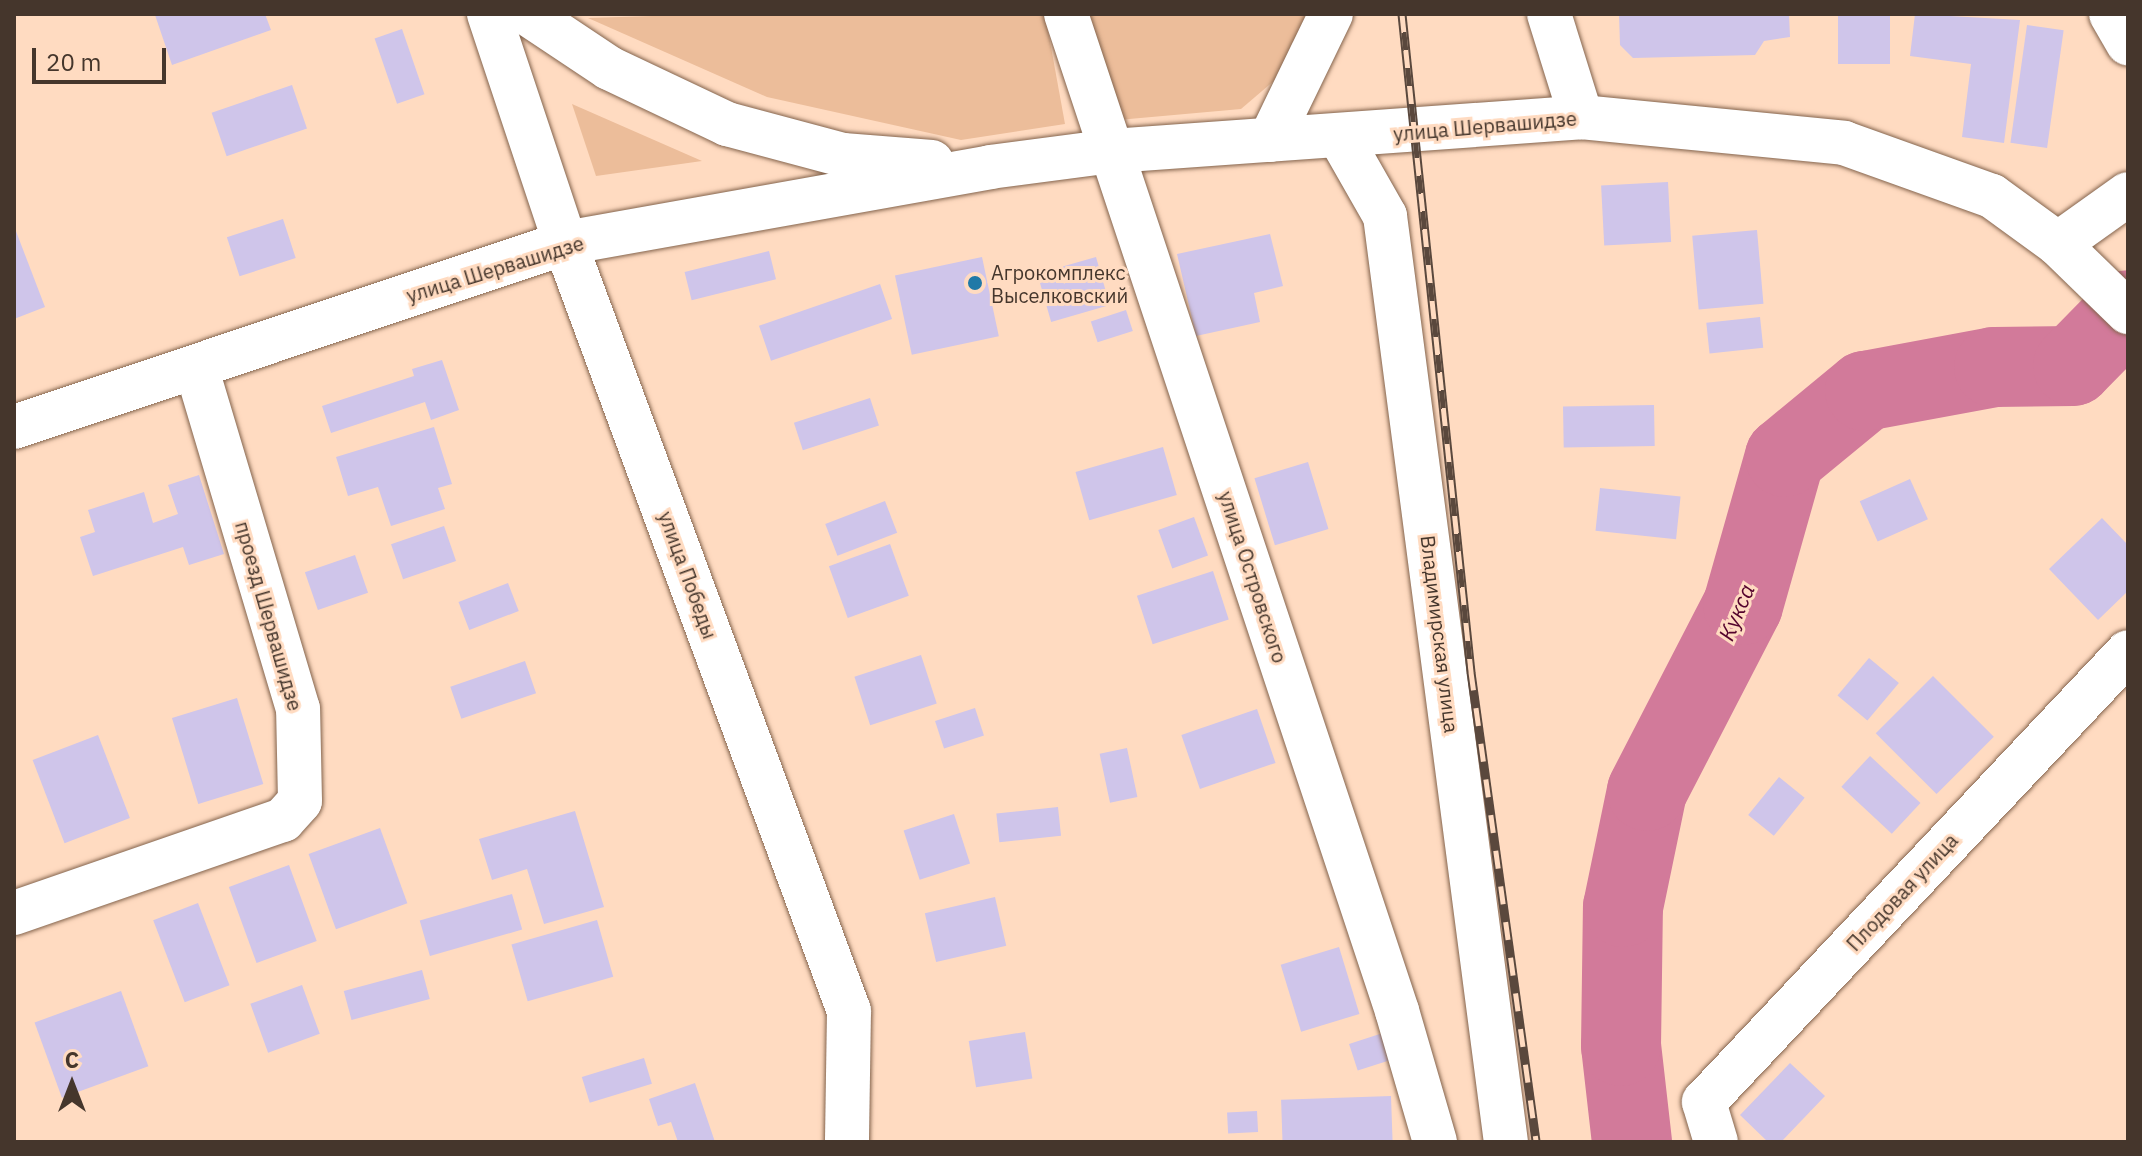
<!DOCTYPE html>
<meta charset="utf-8">
<style>
body{margin:0}
#map{position:relative;width:2142px;height:1156px;overflow:hidden;background:#ffdbc1;font-family:"IBM Plex Sans",sans-serif}
div>[style]{position:absolute}
[style*='--x']{left:calc(var(--x)*1px);top:calc(var(--y)*1px);width:calc(var(--w)*1px);rotate:calc(var(--a)*1deg)}
.green>*{inset:0;background:#ecbd9a}
.river>*{height:80px;margin:-40px;padding:0 40px;transform-origin:40px;border-radius:40px;background:#d27a9a}
.building>*{inset:0;background:#cfc5ea;transform-origin:0 0}
.roads{filter:drop-shadow(0 0 2px #84644d) drop-shadow(0 0 2px #84644d)}
.minor>*{height:44px;margin:-22px;padding:0 22px;transform-origin:22px;border-radius:22px;background:#fff}
.rail>*{height:9px;margin-top:-4.5px;transform-origin:0;background:repeating-linear-gradient(90deg,#ffdbc1 0 18px,#5a483d 0 36px);box-sizing:border-box;border-block:2px solid #5a483d}
.dots>*{width:22px;height:22px;translate:-50% -50%;box-sizing:border-box;border:4px solid #ffdbc1;border-radius:50%}
span{translate:-50% -50%;white-space:nowrap;text-align:center;line-height:1.15;-webkit-text-stroke:6px #ffdbc1;paint-order:stroke}
.street-label{font-size:20px;color:#45362c}
.poi-label{font-size:20px;color:#45362c}
.left{translate:0 -50%;text-align:left}
.water-label{font-size:22px;color:#54022c;font-style:italic}
.frame{position:absolute;inset:0;border:16px solid #45362c;pointer-events:none}
.north{position:absolute;left:32px;top:1044px;width:80px;height:80px;-webkit-text-stroke:6px #ffdbc1;paint-order:stroke;rotate:0deg;font-size:22px;font-weight:700;line-height:32px;text-align:center;color:#45362c}
.north::after{content:'';display:block;margin:auto;width:28px;height:36px;background:#45362c;clip-path:polygon(50% 0,100% 100%,50% 72%,0 100%)}
.scale{position:absolute;left:32px;top:48px;width:134px;height:36px;box-sizing:border-box;border:4px solid #45362c;border-top:0;padding-left:10px;font-size:24px;line-height:28px;white-space:nowrap;color:#45362c;-webkit-text-stroke:6px #ffdbc1;paint-order:stroke}
</style>
<div id="map">
<div class="green">
<div style="clip-path:polygon(716px 14px,1045px 14px,1065px 124px,961px 140px,767px 97px,588px 18px)"></div>
<div style="clip-path:polygon(1085px 14px,1316px 14px,1275px 80px,1241px 109px,1118px 120px)"></div>
<div style="clip-path:polygon(572px 104px,702px 161px,596px 176px)"></div>
</div>
<div class="river">
<div style="--x:1632;--y:1142;--w:97;--a:-96.5"></div>
<div style="--x:1621;--y:1046;--w:139;--a:-89.2"></div>
<div style="--x:1623;--y:907;--w:118;--a:-78.3"></div>
<div style="--x:1647;--y:791;--w:209;--a:-62.7"></div>
<div style="--x:1743;--y:605;--w:154;--a:-74.2"></div>
<div style="--x:1785;--y:457;--w:104;--a:-39.5"></div>
<div style="--x:1865;--y:391;--w:131;--a:-10.5"></div>
<div style="--x:1994;--y:367;--w:79;--a:-0.7"></div>
<div style="--x:2073;--y:366;--w:78;--a:-45.5"></div>
</div>
<div class="building">
<div style="clip-path:polygon(159px 14px,265px 14px,271px 30px,172px 65px,155px 15px)"></div>
<div style="clip-path:polygon(1619px 14px,1789px 14px,1790px 37px,1764px 41px,1755px 55px,1633px 58px,1620px 45px)"></div>
<div style="left:1838px;top:14px;width:52px;height:50px"></div>
<div style="clip-path:polygon(1915px 14px,2020px 20px,2004px 143px,1962px 137px,1971px 64px,1910px 56px)"></div>
<div style="left:2027px;top:25px;width:37px;height:119px;rotate:8deg"></div>
<div style="left:402px;top:29px;width:69px;height:29px;rotate:71deg"></div>
<div style="left:292px;top:85px;width:46px;height:85px;rotate:71deg"></div>
<div style="left:1668px;top:182px;width:60px;height:67px;rotate:87deg"></div>
<div style="left:283px;top:219px;width:41px;height:59px;rotate:72deg"></div>
<div style="clip-path:polygon(14px 226px,45px 307px,14px 319px)"></div>
<div style="left:1757px;top:230px;width:74px;height:65px;rotate:85deg"></div>
<div style="clip-path:polygon(1270px 234px,1283px 286px,1254px 293px,1260px 322px,1196px 336px,1177px 254px)"></div>
<div style="left:769px;top:251px;width:29px;height:87px;rotate:76deg"></div>
<div style="left:982px;top:257px;width:81px;height:89px;rotate:78deg"></div>
<div style="left:1096px;top:257px;width:50px;height:61px;rotate:74deg"></div>
<div style="left:880px;top:284px;width:37px;height:128px;rotate:71deg"></div>
<div style="left:1126px;top:310px;width:22px;height:37px;rotate:72deg"></div>
<div style="left:1760px;top:317px;width:31px;height:54px;rotate:84deg"></div>
<div style="clip-path:polygon(442px 360px,459px 410px,431px 420px,425px 402px,331px 433px,322px 406px,414px 376px,412px 369px)"></div>
<div style="left:870px;top:398px;width:29px;height:80px;rotate:72deg"></div>
<div style="left:1654px;top:405px;width:41px;height:91px;rotate:89deg"></div>
<div style="clip-path:polygon(434px 427px,452px 484px,438px 488px,445px 509px,391px 526px,378px 487px,348px 496px,336px 457px)"></div>
<div style="left:1163px;top:447px;width:50px;height:91px;rotate:74deg"></div>
<div style="left:1308px;top:462px;width:70px;height:56px;rotate:73deg"></div>
<div style="clip-path:polygon(199px 475px,224px 554px,189px 565px,183px 547px,93px 576px,80px 537px,95px 532px,88px 510px,144px 492px,153px 523px,178px 514px,168px 485px)"></div>
<div style="left:1910px;top:479px;width:44px;height:55px;rotate:66deg"></div>
<div style="left:1600px;top:488px;width:81px;height:43px;rotate:6deg"></div>
<div style="left:885px;top:501px;width:34px;height:64px;rotate:69deg"></div>
<div style="left:1194px;top:517px;width:41px;height:38px;rotate:70deg"></div>
<div style="clip-path:polygon(2102px 518px,2128px 545px,2128px 591px,2098px 620px,2049px 569px)"></div>
<div style="left:444px;top:526px;width:37px;height:56px;rotate:71deg"></div>
<div style="left:890px;top:544px;width:55px;height:65px;rotate:70deg"></div>
<div style="left:355px;top:555px;width:40px;height:53px;rotate:71deg"></div>
<div style="left:1213px;top:571px;width:51px;height:80px;rotate:72deg"></div>
<div style="left:508px;top:583px;width:30px;height:53px;rotate:69deg"></div>
<div style="left:921px;top:655px;width:51px;height:70px;rotate:72deg"></div>
<div style="left:1869px;top:658px;width:39px;height:49px;rotate:40deg"></div>
<div style="left:525px;top:661px;width:34px;height:79px;rotate:71deg"></div>
<div style="left:1933px;top:676px;width:86px;height:81px;rotate:45deg"></div>
<div style="left:237px;top:698px;width:90px;height:68px;rotate:73deg"></div>
<div style="left:975px;top:708px;width:29px;height:42px;rotate:72deg"></div>
<div style="left:1257px;top:709px;width:57px;height:80px;rotate:71deg"></div>
<div style="left:98px;top:735px;width:89px;height:70px;rotate:69deg"></div>
<div style="left:1127px;top:748px;width:50px;height:28px;rotate:78deg"></div>
<div style="left:1870px;top:756px;width:69px;height:42px;rotate:43deg"></div>
<div style="left:1779px;top:777px;width:33px;height:49px;rotate:39deg"></div>
<div style="left:1058px;top:807px;width:29px;height:62px;rotate:84deg"></div>
<div style="clip-path:polygon(575px 811px,604px 907px,544px 924px,527px 869px,492px 880px,479px 839px)"></div>
<div style="left:954px;top:814px;width:52px;height:53px;rotate:72deg"></div>
<div style="left:380px;top:828px;width:80px;height:76px;rotate:70deg"></div>
<div style="left:289px;top:865px;width:81px;height:64px;rotate:70deg"></div>
<div style="left:512px;top:894px;width:37px;height:96px;rotate:74deg"></div>
<div style="left:995px;top:897px;width:50px;height:72px;rotate:77deg"></div>
<div style="left:198px;top:903px;width:88px;height:48px;rotate:69deg"></div>
<div style="left:597px;top:920px;width:59px;height:89px;rotate:74deg"></div>
<div style="left:1339px;top:947px;width:70px;height:61px;rotate:73deg"></div>
<div style="left:422px;top:970px;width:30px;height:81px;rotate:75deg"></div>
<div style="left:302px;top:985px;width:52px;height:55px;rotate:70deg"></div>
<div style="left:121px;top:991px;width:80px;height:92px;rotate:70deg"></div>
<div style="left:1389px;top:1031px;width:28px;height:42px;rotate:72deg"></div>
<div style="left:1025px;top:1032px;width:47px;height:57px;rotate:81deg"></div>
<div style="left:644px;top:1058px;width:27px;height:65px;rotate:73deg"></div>
<div style="clip-path:polygon(1790px 1063px,1825px 1096px,1781px 1142px,1768px 1142px,1740px 1115px)"></div>
<div style="clip-path:polygon(695px 1083px,715px 1142px,678px 1142px,671px 1122px,658px 1126px,649px 1099px)"></div>
<div style="left:1391px;top:1096px;width:46px;height:110px;rotate:88deg"></div>
<div style="left:1257px;top:1111px;width:21px;height:30px;rotate:87deg"></div>
</div>
<div class="roads">
<div class="minor">
<div style="--x:489;--y:14;--w:241;--a:71.6"></div>
<div style="--x:565;--y:243;--w:819;--a:69.71"></div>
<div style="--x:849;--y:1011;--w:131;--a:90.9"></div>
<div style="--x:528;--y:14;--w:97;--a:33.7"></div>
<div style="--x:609;--y:68;--w:131;--a:25.4"></div>
<div style="--x:727;--y:124;--w:120;--a:15"></div>
<div style="--x:843;--y:155;--w:89;--a:4.5"></div>
<div style="--x:1066;--y:14;--w:1051;--a:71.63"></div>
<div style="--x:1397;--y:1011;--w:136;--a:73.8"></div>
<div style="--x:1549;--y:14;--w:108;--a:72.7"></div>
<div style="--x:2111;--y:14;--w:34;--a:60"></div>
<div style="--x:1340;--y:137;--w:91;--a:60.3"></div>
<div style="--x:1385;--y:216;--w:934;--a:82.56"></div>
<div style="--x:1270;--y:140;--w:140;--a:-64.2"></div>
<div style="--x:2058;--y:244;--w:86;--a:-35.5"></div>
<div style="--x:14;--y:427;--w:581;--a:-18.47"></div>
<div style="--x:565;--y:243;--w:432;--a:-10.1"></div>
<div style="--x:990;--y:167;--w:123;--a:-7.5"></div>
<div style="--x:1112;--y:151;--w:470;--a:-4.1"></div>
<div style="--x:1581;--y:117;--w:264;--a:5.6"></div>
<div style="--x:1844;--y:143;--w:157;--a:19.7"></div>
<div style="--x:1992;--y:196;--w:82;--a:36"></div>
<div style="--x:2058;--y:244;--w:98;--a:44.2"></div>
<div style="--x:14;--y:913;--w:285;--a:-19.1"></div>
<div style="--x:283;--y:820;--w:25;--a:-48"></div>
<div style="--x:300;--y:801;--w:92;--a:-91.2"></div>
<div style="--x:298;--y:709;--w:357;--a:-106.6"></div>
<div style="--x:1716;--y:1142;--w:42;--a:-106.7"></div>
<div style="--x:1704;--y:1102;--w:618;--a:-46.7"></div>
</div>
</div>
<div class="rail">
<div style="--x:1402;--y:14;--w:662;--a:84.01"></div>
<div style="--x:1471;--y:672;--w:474;--a:82.1"></div>
</div>
<div class="dots">
<div style="left:975px;top:283px;background:#2079a7"></div>
</div>
<div class="street-label">
<span style="left:1485px;top:126px;rotate:-5deg">улица Шервашидзе</span>
<span style="left:495px;top:269px;rotate:-17deg">улица Шервашидзе</span>
<span style="left:688px;top:575px;rotate:70deg">улица Победы</span>
<span style="left:1253px;top:577px;rotate:72deg">улица Островского</span>
<span style="left:269px;top:616px;rotate:74deg">проезд Шервашидзе</span>
<span style="left:1440px;top:634px;rotate:83deg">Владимирская улица</span>
<span style="left:1902px;top:892px;rotate:-47deg">Плодовая улица</span>
</div>
<div class="poi-label">
<span class="left" style="left:991px;top:284px">Агрокомплекс<br>Выселковский</span>
</div>
<div class="water-label">
<span style="left:1736px;top:612px;rotate:-67deg">Кукса</span>
</div>
<div class="frame"></div>
<div class="north">С</div>
<div class="scale">20 m</div>
</div>
